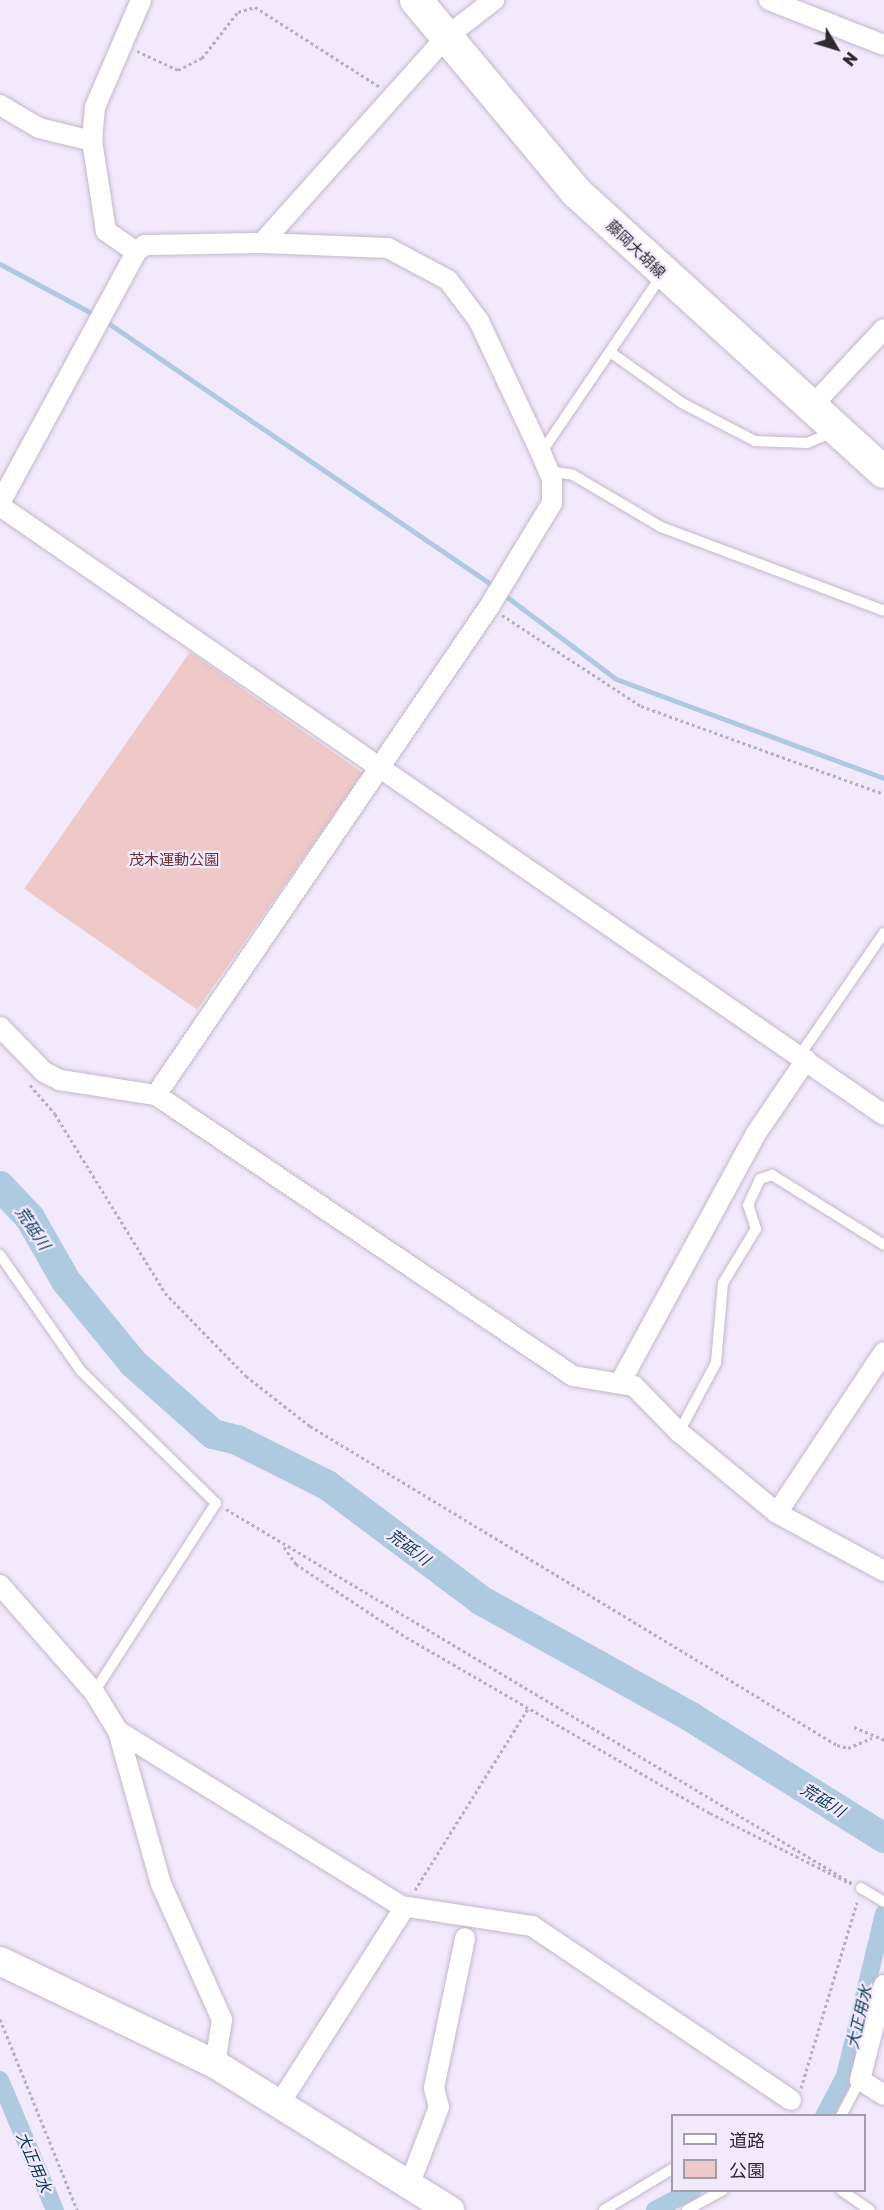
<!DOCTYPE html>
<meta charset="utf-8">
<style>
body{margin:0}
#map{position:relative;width:884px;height:2210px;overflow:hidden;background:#f3e9fc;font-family:"Golos Text","Noto Sans JP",sans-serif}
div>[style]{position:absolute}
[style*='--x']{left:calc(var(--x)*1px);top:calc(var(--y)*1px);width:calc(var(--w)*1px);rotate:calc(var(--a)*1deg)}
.green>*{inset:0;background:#efc8c8;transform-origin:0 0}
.stream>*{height:5px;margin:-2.5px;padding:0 2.5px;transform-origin:2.5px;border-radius:2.5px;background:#aecae1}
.canal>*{height:18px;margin:-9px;padding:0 9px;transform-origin:9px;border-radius:9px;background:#aecae1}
.river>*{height:30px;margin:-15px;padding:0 15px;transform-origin:15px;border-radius:15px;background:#aecae1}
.path>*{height:3px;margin-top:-1.5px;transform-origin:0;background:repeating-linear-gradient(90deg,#b7afbe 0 3px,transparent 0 6px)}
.roads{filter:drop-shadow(0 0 2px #c4b9cc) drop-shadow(0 0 2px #c4b9cc)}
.lane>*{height:10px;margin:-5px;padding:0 5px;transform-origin:5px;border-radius:5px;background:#fff}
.street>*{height:20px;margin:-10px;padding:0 10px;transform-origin:10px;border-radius:10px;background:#fff}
.secondary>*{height:28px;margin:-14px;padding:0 14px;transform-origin:14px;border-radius:14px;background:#fff}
.primary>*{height:32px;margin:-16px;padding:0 16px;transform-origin:16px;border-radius:16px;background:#fff}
span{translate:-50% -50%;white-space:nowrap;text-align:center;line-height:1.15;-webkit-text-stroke:4.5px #f3e9fc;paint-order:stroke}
.street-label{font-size:15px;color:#2e2a31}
.park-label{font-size:15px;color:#673335}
.water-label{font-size:16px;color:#043857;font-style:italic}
.legend{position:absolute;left:671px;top:2114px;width:195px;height:78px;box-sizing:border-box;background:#f3e9fc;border:2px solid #a49dab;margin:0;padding:8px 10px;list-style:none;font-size:18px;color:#2e2a31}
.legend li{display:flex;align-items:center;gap:12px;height:30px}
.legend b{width:30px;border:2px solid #a49dab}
.north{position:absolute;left:806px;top:18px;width:60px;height:60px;-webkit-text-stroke:4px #f3e9fc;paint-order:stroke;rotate:128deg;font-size:16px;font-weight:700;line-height:24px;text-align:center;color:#2e2a31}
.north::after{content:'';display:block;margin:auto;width:21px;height:27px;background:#2e2a31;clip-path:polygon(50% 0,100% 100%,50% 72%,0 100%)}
</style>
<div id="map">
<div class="green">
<div style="left:190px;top:652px;width:211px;height:289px;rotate:35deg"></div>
</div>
<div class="stream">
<div style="--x:0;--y:264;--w:110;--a:28.2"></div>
<div style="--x:105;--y:321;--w:473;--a:34.3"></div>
<div style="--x:503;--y:594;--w:141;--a:37"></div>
<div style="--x:616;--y:679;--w:286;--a:20.3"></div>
</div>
<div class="canal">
<div style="--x:0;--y:2080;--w:141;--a:67.1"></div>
<div style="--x:824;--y:2116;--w:45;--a:-62.3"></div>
<div style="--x:845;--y:2076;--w:167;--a:-76.5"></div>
<div style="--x:655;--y:2210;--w:43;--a:-27.8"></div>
</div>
<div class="river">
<div style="--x:0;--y:1186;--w:44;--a:46.8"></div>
<div style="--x:30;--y:1218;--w:73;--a:60.3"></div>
<div style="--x:66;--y:1281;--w:106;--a:50.7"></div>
<div style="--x:133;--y:1363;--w:107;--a:41.6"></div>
<div style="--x:213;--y:1434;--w:25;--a:14"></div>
<div style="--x:237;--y:1440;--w:101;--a:26.6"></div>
<div style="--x:327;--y:1485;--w:194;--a:36.8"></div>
<div style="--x:482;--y:1601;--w:239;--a:29"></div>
<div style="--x:691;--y:1717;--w:228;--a:32.1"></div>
</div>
<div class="path">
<div style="--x:137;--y:51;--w:45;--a:24.9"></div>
<div style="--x:178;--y:70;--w:27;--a:-27"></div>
<div style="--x:202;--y:58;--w:58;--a:-52"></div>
<div style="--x:238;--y:12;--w:18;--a:-16"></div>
<div style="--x:255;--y:7;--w:148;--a:32.6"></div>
<div style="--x:502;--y:615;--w:166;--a:33.2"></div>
<div style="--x:641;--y:706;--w:258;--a:19.9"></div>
<div style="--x:30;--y:1085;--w:38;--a:49"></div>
<div style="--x:55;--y:1114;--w:210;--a:58.4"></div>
<div style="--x:165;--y:1293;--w:116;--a:45.7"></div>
<div style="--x:246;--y:1376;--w:81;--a:38"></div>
<div style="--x:310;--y:1426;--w:616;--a:31.19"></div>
<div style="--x:837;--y:1745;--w:11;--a:15"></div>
<div style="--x:848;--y:1748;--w:26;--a:-23"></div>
<div style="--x:226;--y:1509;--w:729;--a:30.86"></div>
<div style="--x:284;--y:1547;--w:21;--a:55"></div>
<div style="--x:296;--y:1564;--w:132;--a:33.6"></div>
<div style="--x:406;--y:1637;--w:351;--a:30.1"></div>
<div style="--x:710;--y:1813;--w:158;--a:26.7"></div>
<div style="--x:854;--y:1727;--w:33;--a:23"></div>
<div style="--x:415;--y:1890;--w:216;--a:-58.1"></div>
<div style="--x:0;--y:2019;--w:206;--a:68"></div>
<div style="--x:801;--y:2088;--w:194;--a:-73.2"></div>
</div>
<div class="roads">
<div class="lane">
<div style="--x:610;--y:352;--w:88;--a:35.3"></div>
<div style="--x:682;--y:403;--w:82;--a:27.5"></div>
<div style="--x:755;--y:441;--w:52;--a:2.2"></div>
<div style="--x:807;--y:443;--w:28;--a:-23"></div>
<div style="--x:541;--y:453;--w:215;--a:-55.8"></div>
<div style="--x:549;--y:471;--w:24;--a:9"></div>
<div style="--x:573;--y:475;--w:102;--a:30.6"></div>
<div style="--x:661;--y:527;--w:238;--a:20.6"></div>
<div style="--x:800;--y:1055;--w:148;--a:-55.5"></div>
<div style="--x:0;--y:1255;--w:141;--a:55.1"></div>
<div style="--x:81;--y:1371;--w:189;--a:44.4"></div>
<div style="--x:216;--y:1503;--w:225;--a:122.8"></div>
<div style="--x:679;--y:1432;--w:78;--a:-61.8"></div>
<div style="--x:716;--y:1363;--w:80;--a:-85"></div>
<div style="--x:723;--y:1283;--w:63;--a:-58.6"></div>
<div style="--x:756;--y:1229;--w:25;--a:-108"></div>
<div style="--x:748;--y:1205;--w:29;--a:-65"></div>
<div style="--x:760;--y:1179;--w:13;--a:-18"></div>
<div style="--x:772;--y:1175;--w:132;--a:32"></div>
<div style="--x:861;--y:1888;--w:27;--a:31"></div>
<div style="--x:841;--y:2116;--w:41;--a:-62.2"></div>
<div style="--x:841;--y:2190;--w:35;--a:35"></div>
<div style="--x:604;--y:2210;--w:79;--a:-31.1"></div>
<div style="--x:687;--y:2210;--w:41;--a:-29.1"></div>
</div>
<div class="street">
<div style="--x:769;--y:0;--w:123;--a:21.4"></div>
<div style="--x:0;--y:105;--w:45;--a:30.5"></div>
<div style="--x:39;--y:128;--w:55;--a:13.8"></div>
<div style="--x:136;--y:252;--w:37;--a:-145"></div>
<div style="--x:106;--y:231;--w:91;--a:-98.8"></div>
<div style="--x:92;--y:141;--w:34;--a:-85"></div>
<div style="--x:95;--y:107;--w:116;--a:-66.7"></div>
<div style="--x:810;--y:408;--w:108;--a:-46.9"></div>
<div style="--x:0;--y:503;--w:285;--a:-61.5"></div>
<div style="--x:136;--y:252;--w:11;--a:-38"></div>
<div style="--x:145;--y:245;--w:117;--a:-1"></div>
<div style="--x:262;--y:243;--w:276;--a:-48.2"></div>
<div style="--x:446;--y:37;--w:61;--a:-37.6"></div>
<div style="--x:0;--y:506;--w:1073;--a:34.56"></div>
<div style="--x:0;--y:1027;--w:63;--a:45.6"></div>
<div style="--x:44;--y:1072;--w:18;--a:27"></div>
<div style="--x:60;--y:1080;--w:97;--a:8.9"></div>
<div style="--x:156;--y:1095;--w:503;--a:33.97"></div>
<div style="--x:573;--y:1376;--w:62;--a:9.3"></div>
<div style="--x:634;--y:1386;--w:64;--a:45.6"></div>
<div style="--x:679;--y:1432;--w:127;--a:39.6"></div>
<div style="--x:777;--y:1513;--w:122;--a:28.5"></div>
<div style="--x:156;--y:1095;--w:591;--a:-55.69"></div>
<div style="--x:489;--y:607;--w:122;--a:-58.8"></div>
<div style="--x:552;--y:503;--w:24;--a:-90"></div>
<div style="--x:552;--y:479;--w:28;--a:-113"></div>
<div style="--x:541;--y:453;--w:146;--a:-115.2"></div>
<div style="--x:479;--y:321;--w:51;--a:-127.1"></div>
<div style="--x:448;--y:280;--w:68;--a:-151.9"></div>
<div style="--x:388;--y:248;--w:126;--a:-177.7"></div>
<div style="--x:620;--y:1383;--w:282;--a:-61.4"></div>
<div style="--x:755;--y:1135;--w:91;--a:-55.8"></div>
<div style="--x:777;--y:1513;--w:193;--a:-56.4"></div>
<div style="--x:0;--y:1585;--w:142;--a:48.7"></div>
<div style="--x:94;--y:1692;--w:46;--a:58.4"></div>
<div style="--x:118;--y:1731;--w:159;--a:74.3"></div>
<div style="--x:161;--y:1884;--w:149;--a:65.8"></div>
<div style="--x:222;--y:2020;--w:45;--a:99"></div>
<div style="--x:118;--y:1731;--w:333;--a:31.7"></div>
<div style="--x:401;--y:1906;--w:133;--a:8.7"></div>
<div style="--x:532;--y:1926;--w:312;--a:33.9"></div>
<div style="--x:884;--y:1985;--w:98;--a:104.2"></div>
<div style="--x:860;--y:2080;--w:28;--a:32"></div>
<div style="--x:280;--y:2103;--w:232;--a:-57.5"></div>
<div style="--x:410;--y:2183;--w:81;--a:-69.1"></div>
<div style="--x:439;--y:2107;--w:20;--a:-105"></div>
<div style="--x:434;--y:2088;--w:153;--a:-78.3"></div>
</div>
<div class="secondary">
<div style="--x:0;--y:1961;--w:238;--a:25.6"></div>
<div style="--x:215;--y:2064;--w:277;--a:31.9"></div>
</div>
<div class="primary">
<div style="--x:416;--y:0;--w:250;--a:50.2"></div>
<div style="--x:576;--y:192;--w:416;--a:42.3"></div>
</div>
</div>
<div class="street-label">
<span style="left:636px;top:249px;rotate:44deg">藤岡大胡線</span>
</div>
<div class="park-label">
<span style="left:174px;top:860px">茂木運動公園</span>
</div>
<div class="water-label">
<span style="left:33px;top:1228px;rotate:56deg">荒砥川</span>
<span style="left:409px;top:1547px;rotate:37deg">荒砥川</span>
<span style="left:823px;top:1800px;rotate:32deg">荒砥川</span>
<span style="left:859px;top:2017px;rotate:-77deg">大正用水</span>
<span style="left:34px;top:2162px;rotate:67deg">大正用水</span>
</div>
<ul class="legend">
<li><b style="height:8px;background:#fff"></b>道路</li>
<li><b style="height:16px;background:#efc8c8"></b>公園</li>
</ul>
<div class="north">N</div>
</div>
